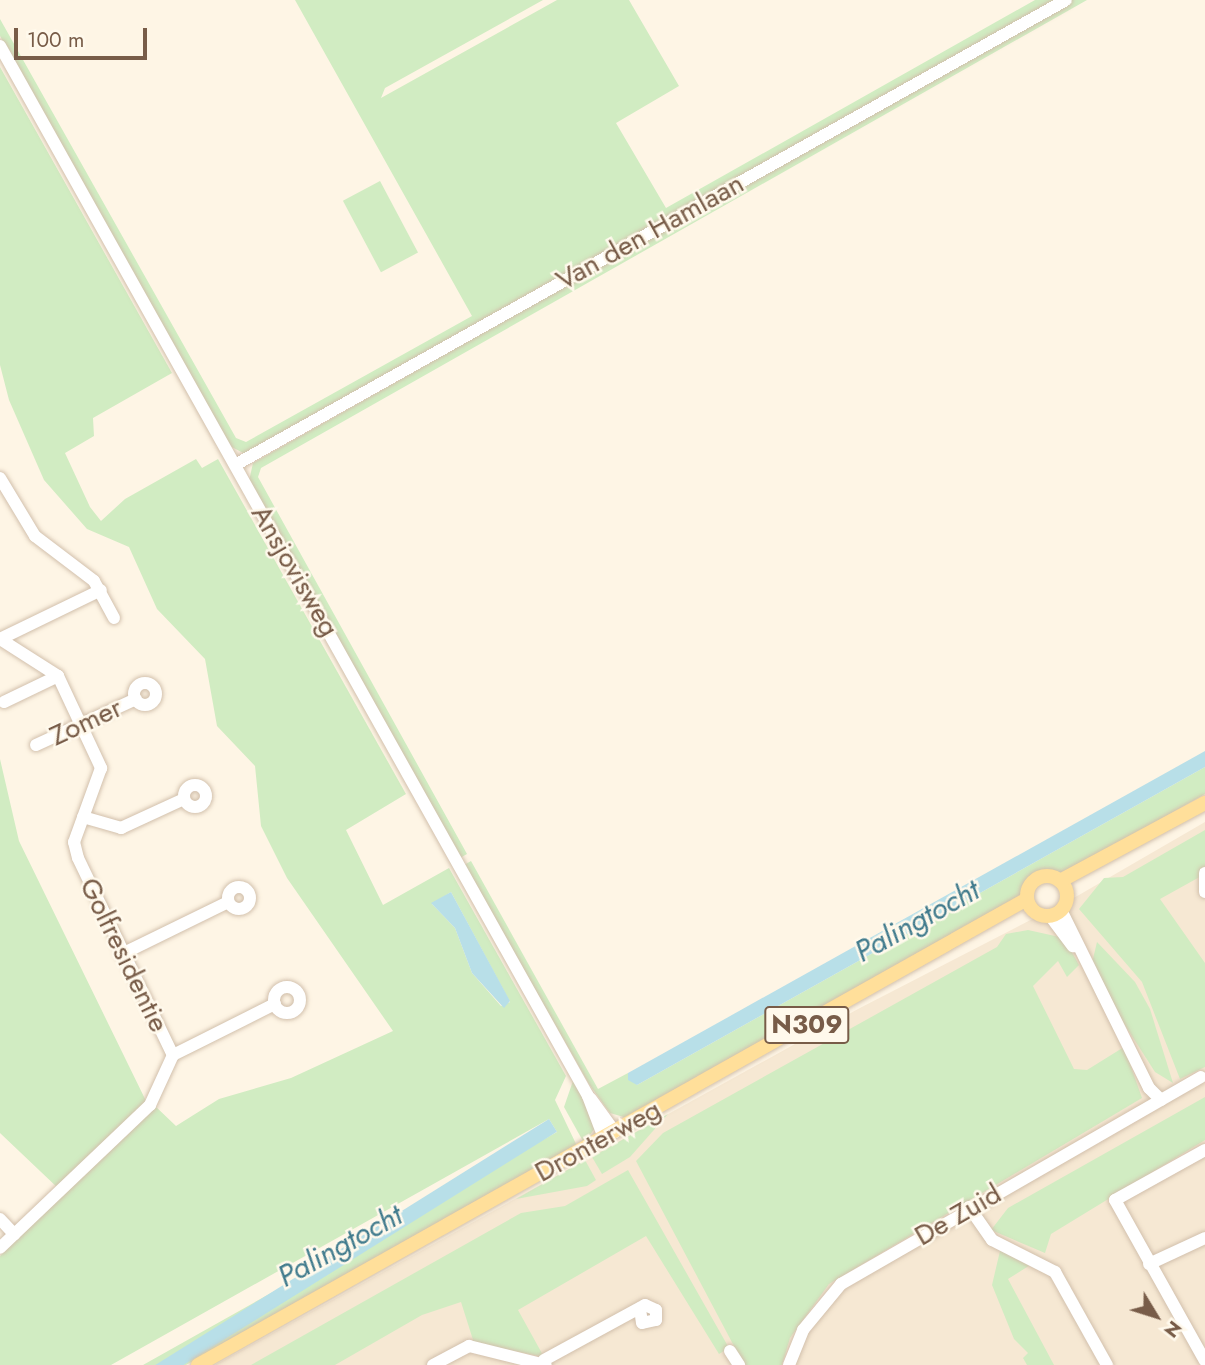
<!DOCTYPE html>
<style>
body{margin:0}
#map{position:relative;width:1205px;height:1365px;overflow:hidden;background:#fef5e5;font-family:Jost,sans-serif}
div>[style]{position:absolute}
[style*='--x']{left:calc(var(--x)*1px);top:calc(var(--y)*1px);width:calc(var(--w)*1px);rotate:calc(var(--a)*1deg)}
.residential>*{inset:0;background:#f6e8d3}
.green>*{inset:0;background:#d1ecc2;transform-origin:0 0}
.water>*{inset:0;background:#b8dfe8;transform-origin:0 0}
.roads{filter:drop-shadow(0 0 2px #d2c0ac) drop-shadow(0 0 2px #d2c0ac)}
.minor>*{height:12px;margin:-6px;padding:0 6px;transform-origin:6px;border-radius:6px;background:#fff}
.minor>.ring{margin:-6px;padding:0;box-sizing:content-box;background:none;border:12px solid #fff;border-radius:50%}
.major>*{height:14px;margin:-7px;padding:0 7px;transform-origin:7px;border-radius:7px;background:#ffdf9a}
.major>.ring{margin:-7px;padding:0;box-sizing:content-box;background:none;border:14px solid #ffdf9a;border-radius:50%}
span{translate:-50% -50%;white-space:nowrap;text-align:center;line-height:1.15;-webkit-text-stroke:5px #fff9ec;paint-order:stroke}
.shield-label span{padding:2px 5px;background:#fff9ec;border:2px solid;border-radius:5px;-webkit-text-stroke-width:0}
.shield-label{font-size:26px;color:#785c48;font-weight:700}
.street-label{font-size:28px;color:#785c48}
.water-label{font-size:30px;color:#417b8d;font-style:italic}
.north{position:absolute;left:1121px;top:1281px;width:70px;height:70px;-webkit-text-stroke:5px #fff9ec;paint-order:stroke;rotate:128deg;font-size:19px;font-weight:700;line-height:28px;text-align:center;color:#785c48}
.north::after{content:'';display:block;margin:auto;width:24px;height:32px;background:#785c48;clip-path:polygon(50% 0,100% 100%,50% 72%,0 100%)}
.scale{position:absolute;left:14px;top:28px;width:133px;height:32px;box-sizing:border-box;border:4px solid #785c48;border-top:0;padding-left:9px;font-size:21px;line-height:24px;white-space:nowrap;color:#785c48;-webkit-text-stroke:5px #fff9ec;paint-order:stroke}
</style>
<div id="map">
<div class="residential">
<div style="clip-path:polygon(1205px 822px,1205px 1365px,215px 1365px,858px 1009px,1079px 895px)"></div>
</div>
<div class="green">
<div style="clip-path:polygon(295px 0,543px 0,385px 88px,381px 98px,557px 0,629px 0,679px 86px,616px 123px,666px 208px,1035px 0,1058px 0,245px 454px,228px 445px,0 36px,0 19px,236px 438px,246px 442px,472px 316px)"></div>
<div style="clip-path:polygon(1071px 0,1087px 0,261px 468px,258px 477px,467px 854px,460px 858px,249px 481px,253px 463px)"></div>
<div style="clip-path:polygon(evenodd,0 67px,172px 373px,93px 418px,94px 436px,65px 453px,90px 507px,101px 521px,125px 499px,196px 459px,202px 468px,218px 459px,406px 794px,346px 830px,383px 905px,449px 868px,566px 1076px,555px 1100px,577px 1146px,186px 1365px,143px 1365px,557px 1132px,549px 1119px,111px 1365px,0 1365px,0 1256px,154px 1105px,176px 1126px,219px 1099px,291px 1078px,393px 1031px,287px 878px,261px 826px,255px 766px,217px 726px,205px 659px,157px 609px,129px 547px,87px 529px,44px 480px,9px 400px,0 365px,0 67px,451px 892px,510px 1002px,501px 1006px,472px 973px,455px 928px,432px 904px,451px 892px)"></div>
<div style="left:380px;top:181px;width:81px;height:42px;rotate:62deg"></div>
<div style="clip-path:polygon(0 759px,19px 841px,147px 1103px,60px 1190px,0 1133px)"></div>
<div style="clip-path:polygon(1205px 767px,1205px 794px,1064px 874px,1035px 874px,1019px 897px,627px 1118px,610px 1113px,589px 1084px,464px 865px,471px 861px,598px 1089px,628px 1073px,637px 1085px)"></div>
<div style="clip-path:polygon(1205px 830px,1205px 874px,1160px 899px,1205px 963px,1205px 1067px,1180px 1079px,1142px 982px,1079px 909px,1104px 878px,1123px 877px)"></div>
<div style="clip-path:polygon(1028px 930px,1064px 938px,1079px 965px,1067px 977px,1058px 961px,1033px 986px,1074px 1069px,1087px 1070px,1124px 1047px,1142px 1098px,829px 1284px,790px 1338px,782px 1365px,744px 1365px,636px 1161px,663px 1133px,997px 947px,1006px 934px)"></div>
<div style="clip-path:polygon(1097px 942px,1135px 982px,1150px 1009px,1173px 1083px,1155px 1072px,1123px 1022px,1092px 963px)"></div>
<div style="clip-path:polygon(574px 1078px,595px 1128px,584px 1143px,564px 1107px)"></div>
<div style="clip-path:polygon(1205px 1097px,1205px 1140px,1051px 1234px,1045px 1253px,991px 1230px,1008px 1208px)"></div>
<div style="clip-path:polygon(668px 1114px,630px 1157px,602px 1174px,592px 1157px)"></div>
<div style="clip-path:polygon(585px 1160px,596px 1180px,587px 1186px,516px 1199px)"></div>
<div style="clip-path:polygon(628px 1170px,729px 1348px,719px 1354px,646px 1236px,518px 1310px,544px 1357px,474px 1343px,461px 1302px,422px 1315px,335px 1365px,251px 1365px,521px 1213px,565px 1206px)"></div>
<div style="clip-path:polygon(1000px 1251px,1035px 1262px,1008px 1279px,1054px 1365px,1027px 1365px,1023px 1358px,1028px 1353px,1014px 1339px,992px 1285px)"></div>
</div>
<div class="water">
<div style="clip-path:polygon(1205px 751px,1205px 767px,637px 1085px,628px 1080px,628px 1073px)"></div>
<div style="clip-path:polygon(451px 892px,510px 1001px,504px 1008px,472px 973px,455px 928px,431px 903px)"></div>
<div style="left:549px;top:1119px;width:15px;height:502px;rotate:58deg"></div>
</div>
<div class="roads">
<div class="minor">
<div style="--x:0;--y:46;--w:1203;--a:60.75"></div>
<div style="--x:588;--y:1096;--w:45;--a:69.1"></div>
<div style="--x:235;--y:465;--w:952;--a:-29.23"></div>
<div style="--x:0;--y:478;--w:68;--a:58.9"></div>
<div style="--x:35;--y:536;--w:74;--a:37.3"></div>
<div style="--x:94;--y:581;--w:42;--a:61.6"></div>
<div style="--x:0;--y:639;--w:69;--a:32.5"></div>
<div style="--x:58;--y:676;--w:102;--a:64.9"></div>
<div style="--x:101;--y:768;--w:79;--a:110"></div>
<div style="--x:74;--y:842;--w:16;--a:76"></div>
<div style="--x:78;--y:858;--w:219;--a:64.3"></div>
<div style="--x:173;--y:1055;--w:55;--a:114.7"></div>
<div style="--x:150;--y:1105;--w:207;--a:136.4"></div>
<div style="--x:0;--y:639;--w:112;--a:-25.9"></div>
<div class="ring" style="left:134px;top:683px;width:10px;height:10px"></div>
<div style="--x:4;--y:702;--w:60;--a:-25.7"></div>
<div style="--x:36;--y:745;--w:110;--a:-24.7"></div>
<div class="ring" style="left:184px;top:785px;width:10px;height:10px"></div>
<div style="--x:83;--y:817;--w:40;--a:16"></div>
<div style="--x:121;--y:828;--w:69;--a:-24.7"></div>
<div style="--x:1205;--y:873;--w:19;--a:90"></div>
<div class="ring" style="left:228px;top:887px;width:10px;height:10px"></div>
<div style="--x:1061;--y:910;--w:199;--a:63.7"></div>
<div style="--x:1149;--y:1088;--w:17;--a:45"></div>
<div style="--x:1050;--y:916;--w:38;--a:53"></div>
<div style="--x:122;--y:954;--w:118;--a:-26.1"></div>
<div class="ring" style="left:274px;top:987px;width:14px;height:14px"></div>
<div style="--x:173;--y:1055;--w:114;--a:-26.6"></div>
<div style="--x:591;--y:1099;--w:41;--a:54"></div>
<div style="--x:1205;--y:1150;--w:103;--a:150.9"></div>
<div style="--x:1115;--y:1200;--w:184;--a:60.8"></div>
<div style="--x:969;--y:1207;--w:40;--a:55.1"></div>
<div style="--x:992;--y:1240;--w:71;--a:26.9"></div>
<div style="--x:1055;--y:1272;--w:107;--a:60.8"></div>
<div style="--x:0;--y:1219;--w:21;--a:47"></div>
<div style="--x:1149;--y:1264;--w:62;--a:-24.9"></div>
<div style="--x:730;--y:1351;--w:17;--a:57"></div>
<div style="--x:544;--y:1360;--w:115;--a:-28.6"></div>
<div style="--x:645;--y:1305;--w:12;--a:24"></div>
<div style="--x:656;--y:1310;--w:10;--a:90"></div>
<div style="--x:656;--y:1320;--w:14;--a:168"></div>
<div style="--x:642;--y:1323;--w:15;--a:-98"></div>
<div style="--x:433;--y:1365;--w:41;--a:-27.8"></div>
<div style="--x:469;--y:1346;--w:79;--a:13.9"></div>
<div style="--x:789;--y:1365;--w:38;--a:-68"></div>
<div style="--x:803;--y:1330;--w:60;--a:-50.4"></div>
<div style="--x:841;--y:1284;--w:415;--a:-29.9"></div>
</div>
<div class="major">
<div class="ring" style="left:1027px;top:876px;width:26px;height:26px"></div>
<div style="--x:1060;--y:881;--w:165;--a:-28.3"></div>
<div style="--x:198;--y:1365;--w:951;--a:-29.34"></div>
</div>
</div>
<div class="shield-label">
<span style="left:807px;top:1025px">N309</span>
</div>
<div class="street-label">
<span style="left:650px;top:232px;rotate:-29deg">Van den Hamlaan</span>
<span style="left:295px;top:571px;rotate:60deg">Ansjovisweg</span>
<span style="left:86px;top:722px;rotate:-25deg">Zomer</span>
<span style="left:124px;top:955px;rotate:64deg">Golfresidentie</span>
<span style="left:598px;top:1141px;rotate:-29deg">Dronterweg</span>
<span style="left:958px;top:1215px;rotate:-30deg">De Zuid</span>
</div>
<div class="water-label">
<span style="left:917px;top:921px;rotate:-29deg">Palingtocht</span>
<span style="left:340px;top:1246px;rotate:-29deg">Palingtocht</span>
</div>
<div class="north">N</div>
<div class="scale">100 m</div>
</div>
